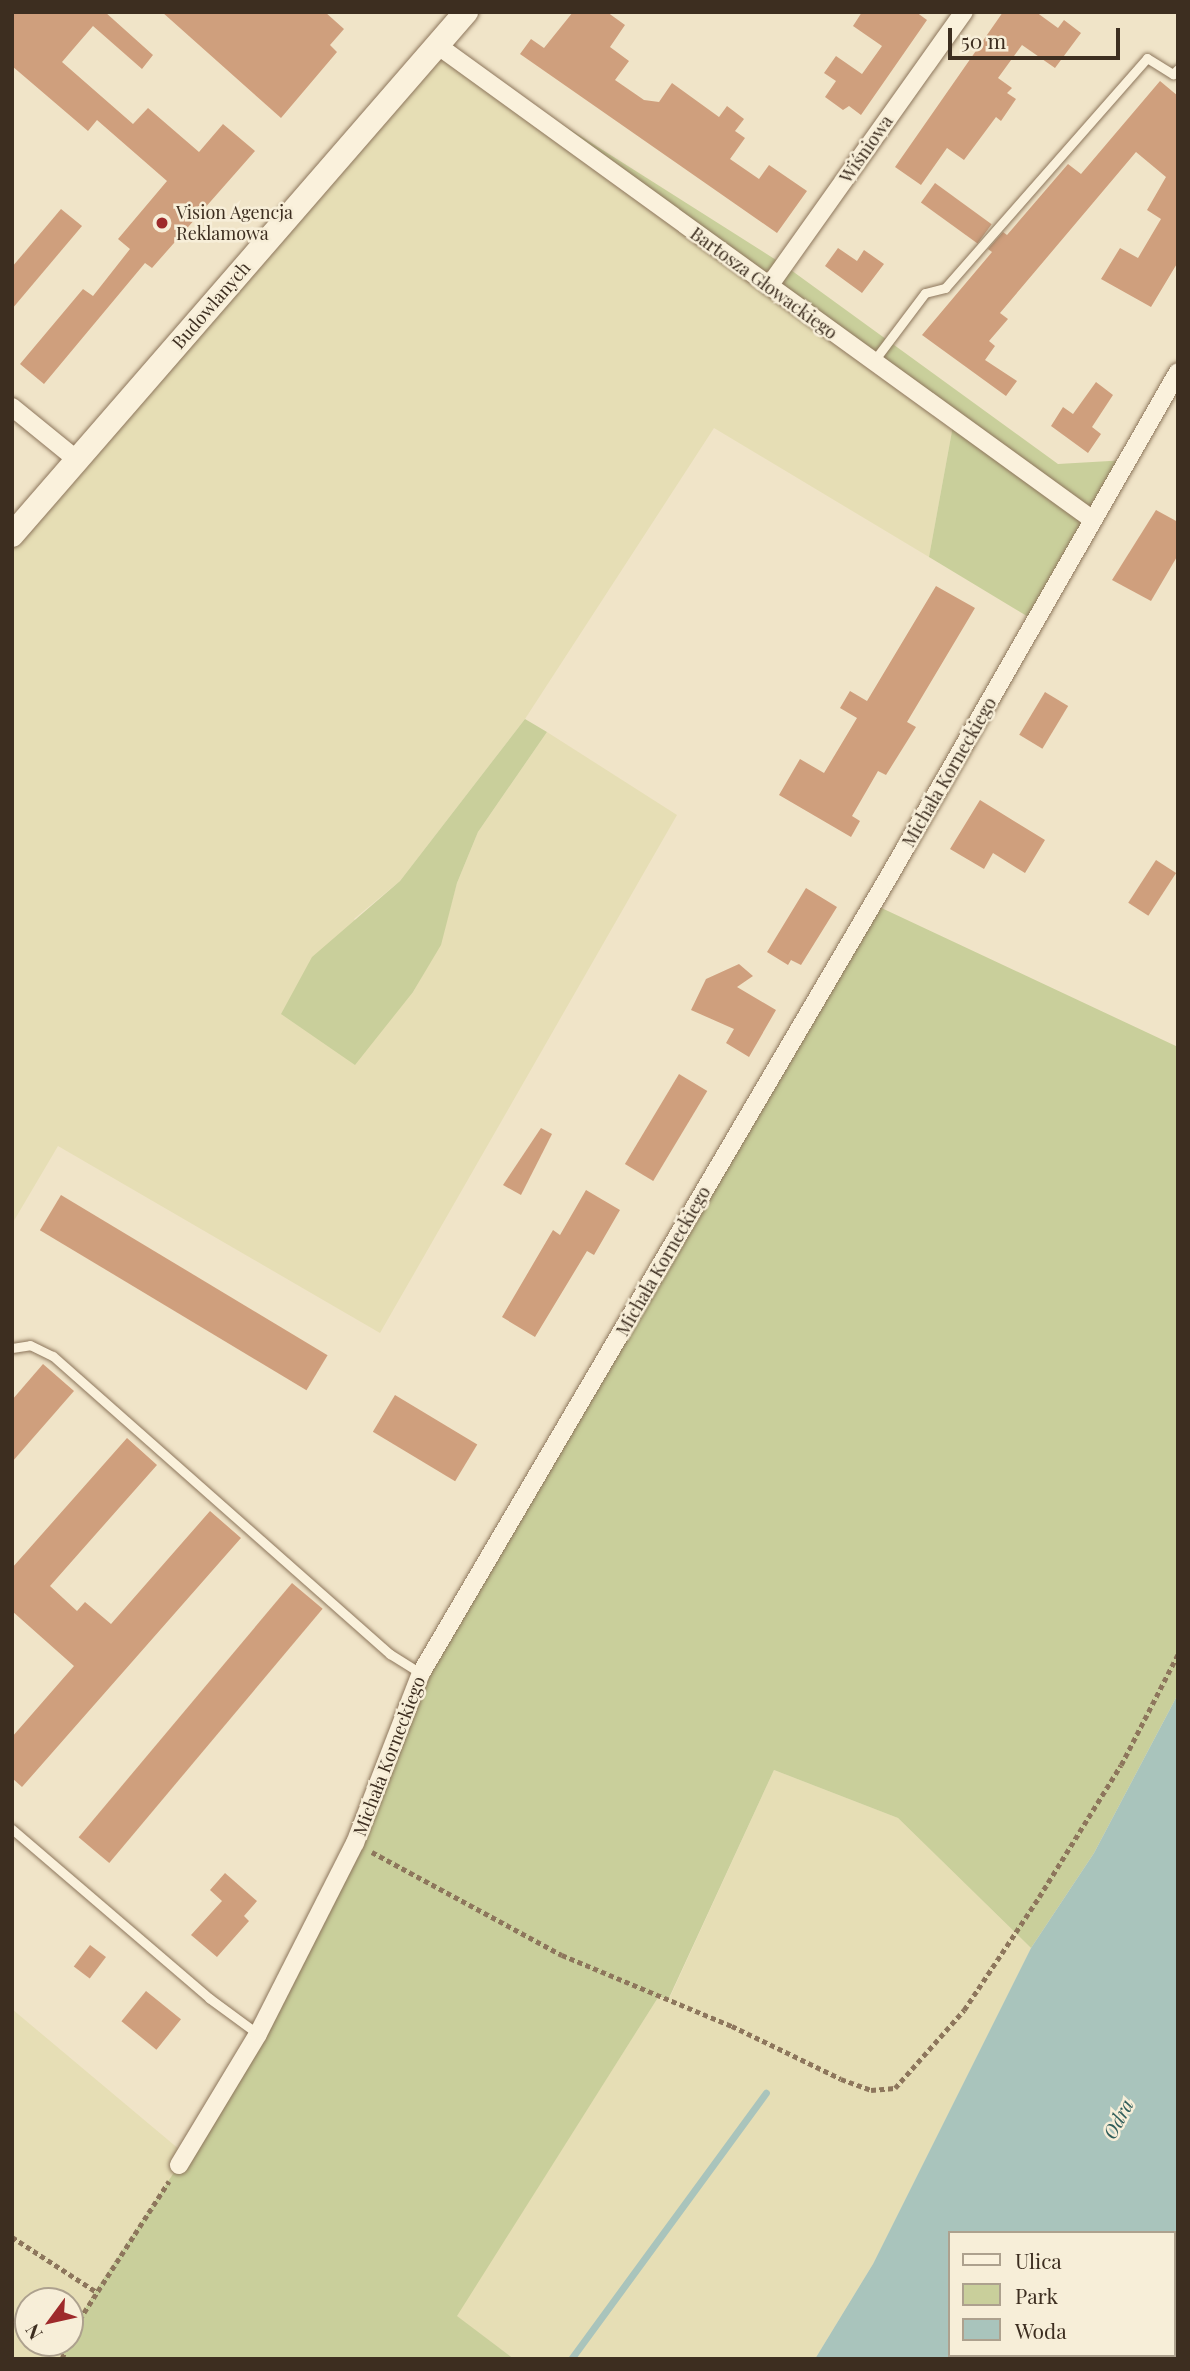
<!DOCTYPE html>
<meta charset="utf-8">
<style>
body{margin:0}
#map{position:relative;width:1190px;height:2371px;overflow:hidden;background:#f0e4c8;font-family:"Playfair Display",serif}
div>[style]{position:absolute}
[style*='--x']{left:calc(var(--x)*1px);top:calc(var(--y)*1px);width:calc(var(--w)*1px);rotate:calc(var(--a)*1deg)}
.farmland>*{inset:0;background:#e6deb5}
.green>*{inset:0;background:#c9cf9b}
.water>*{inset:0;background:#a9c4bc}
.stream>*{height:7px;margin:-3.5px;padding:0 3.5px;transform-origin:3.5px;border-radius:3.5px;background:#a9c4bc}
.building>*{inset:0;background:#cf9f7d;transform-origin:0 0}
.path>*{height:4.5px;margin-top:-2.25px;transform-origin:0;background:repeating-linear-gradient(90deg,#8d765c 0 5px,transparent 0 8.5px)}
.roads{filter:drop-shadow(0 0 2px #8d765c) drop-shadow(0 0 2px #8d765c)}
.lane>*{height:9px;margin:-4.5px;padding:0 4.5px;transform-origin:4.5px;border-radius:4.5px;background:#faf1dc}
.street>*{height:18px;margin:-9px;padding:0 9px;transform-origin:9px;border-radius:9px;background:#faf1dc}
.secondary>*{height:24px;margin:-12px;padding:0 12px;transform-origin:12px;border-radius:12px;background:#faf1dc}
.dots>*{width:19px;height:19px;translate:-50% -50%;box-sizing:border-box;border:4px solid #f7eed8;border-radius:50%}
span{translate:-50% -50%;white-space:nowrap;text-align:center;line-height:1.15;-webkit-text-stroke:5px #f7eed8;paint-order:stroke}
.street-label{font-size:18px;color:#3d2e20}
.poi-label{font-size:18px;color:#3d2e20}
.left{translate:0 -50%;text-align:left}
.water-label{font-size:19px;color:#2f5d5a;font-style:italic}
.frame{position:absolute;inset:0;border:14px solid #3d2e20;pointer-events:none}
.legend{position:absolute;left:948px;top:2231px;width:228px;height:126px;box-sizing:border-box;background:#f7eed8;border:2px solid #ada18e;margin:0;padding:9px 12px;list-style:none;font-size:21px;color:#3d2e20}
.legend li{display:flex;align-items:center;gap:14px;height:35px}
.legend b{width:35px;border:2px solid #ada18e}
.north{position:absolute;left:14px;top:2287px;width:70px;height:70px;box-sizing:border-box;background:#f7eed8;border:2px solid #ada18e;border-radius:50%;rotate:237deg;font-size:19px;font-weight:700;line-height:28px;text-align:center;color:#3d2e20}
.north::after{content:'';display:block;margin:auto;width:24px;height:32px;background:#9e2a2b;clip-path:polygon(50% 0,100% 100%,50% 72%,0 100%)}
.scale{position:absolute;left:948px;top:28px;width:172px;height:32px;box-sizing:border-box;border:4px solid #3d2e20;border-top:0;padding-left:9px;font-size:21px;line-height:24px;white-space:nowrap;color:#3d2e20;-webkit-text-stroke:5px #f7eed8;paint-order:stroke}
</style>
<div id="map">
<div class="farmland">
<div style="clip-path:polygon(437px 45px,954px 420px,929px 557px,714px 428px,525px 719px,400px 881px,354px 919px,413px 992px,440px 945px,457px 883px,478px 832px,547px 732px,677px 815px,380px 1333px,58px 1146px,12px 1224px,12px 535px)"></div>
<div style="clip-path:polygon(774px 1770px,898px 1818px,1031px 1948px,873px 2264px,815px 2359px,514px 2359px,456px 2316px,659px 1996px,669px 1999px)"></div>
<div style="clip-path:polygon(12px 2009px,186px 2155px,70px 2334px,70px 2301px,28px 2301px,28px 2343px,67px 2343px,62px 2359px,12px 2359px)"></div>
</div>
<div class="green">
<div style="clip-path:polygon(437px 45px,784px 265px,1058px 464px,1127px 460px,1035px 621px,929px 557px,954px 420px)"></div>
<div style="clip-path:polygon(525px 719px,547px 732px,478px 832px,457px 883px,441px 945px,413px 992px,355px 1065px,281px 1014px,312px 957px,400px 881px)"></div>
<div style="clip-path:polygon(873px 904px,1178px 1047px,1178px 1694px,1094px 1853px,1031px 1948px,898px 1818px,774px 1770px,668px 2000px,659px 1996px,457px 2316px,514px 2359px,62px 2359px,70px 2334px,95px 2291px,179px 2165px,355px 1843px,421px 1673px)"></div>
</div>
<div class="water">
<div style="clip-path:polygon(evenodd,1178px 1694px,1178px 2359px,815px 2359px,873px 2264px,1031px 1948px,1094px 1853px,1178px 1694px,950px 2233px,1174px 2233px,1174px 2355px,950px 2355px,950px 2233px)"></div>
</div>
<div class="stream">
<div style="--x:571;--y:2359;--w:330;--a:-53.8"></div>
</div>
<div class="building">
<div style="clip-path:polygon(12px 12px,105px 12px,153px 55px,142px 69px,93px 26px,62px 62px,133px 124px,148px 108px,199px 152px,223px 124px,255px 151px,152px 268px,145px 263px,44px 384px,20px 364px,83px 289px,93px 296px,130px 249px,118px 239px,167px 181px,97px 120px,88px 131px,12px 66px)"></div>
<div style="clip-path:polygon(162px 12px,325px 12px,344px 29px,330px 45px,337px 52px,281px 118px)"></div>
<div style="clip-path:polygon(573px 12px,607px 12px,625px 25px,610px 47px,629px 61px,615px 80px,644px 100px,659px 102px,672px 83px,719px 117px,727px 106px,744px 119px,735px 131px,745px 138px,730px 159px,759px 179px,769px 165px,807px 191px,777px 233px,520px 54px,531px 39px,544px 48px)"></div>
<div style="clip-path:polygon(862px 12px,916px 12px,927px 20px,861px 115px,849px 106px,843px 110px,825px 97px,836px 81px,824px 73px,836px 56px,862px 74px,882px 46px,853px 26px)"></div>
<div style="clip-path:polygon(1003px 12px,1036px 12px,1058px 28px,1064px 20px,1081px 33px,1055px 68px,1022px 45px,998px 78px,1012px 88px,1007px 93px,1016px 99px,1001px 121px,996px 117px,964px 160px,947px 148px,921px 185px,895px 167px)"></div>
<div style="clip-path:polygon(1160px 81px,1178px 96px,1178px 262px,1151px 307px,1101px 279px,1120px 248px,1138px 258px,1161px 219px,1147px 210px,1166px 177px,1136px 152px,1000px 313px,1008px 319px,989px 341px,995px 346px,985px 360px,1017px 381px,1006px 396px,922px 335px,992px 252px,988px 249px,1003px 232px,1007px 235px,1068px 164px,1081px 174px)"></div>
<div style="left:935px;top:183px;width:70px;height:24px;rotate:36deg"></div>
<div style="clip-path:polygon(61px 209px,82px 226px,12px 309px,12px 267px)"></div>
<div style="clip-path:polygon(838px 248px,857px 261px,864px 250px,884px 264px,862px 293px,825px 266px)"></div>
<div style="clip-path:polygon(1096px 382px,1113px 395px,1092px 427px,1101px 434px,1088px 453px,1051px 426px,1063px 407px,1073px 414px)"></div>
<div style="clip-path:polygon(1156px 510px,1178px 522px,1178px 555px,1151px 601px,1112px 580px)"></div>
<div style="clip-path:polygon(936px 586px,975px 608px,907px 722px,916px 727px,886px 775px,878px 771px,852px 816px,860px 821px,851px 837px,779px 795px,800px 759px,824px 773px,857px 718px,840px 708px,850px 691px,867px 701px)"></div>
<div style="left:1045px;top:692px;width:27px;height:50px;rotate:31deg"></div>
<div style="clip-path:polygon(980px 800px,1045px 840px,1025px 873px,993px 853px,984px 869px,950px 849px)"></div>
<div style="left:1156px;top:860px;width:24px;height:51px;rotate:33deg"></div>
<div style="clip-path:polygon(806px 888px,837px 907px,801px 965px,791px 960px,788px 965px,767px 952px)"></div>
<div style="clip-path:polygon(739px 964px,753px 976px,737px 987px,776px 1010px,749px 1057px,726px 1043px,734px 1029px,691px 1010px,706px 979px)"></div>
<div style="left:679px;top:1074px;width:33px;height:105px;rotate:31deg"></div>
<div style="clip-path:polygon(541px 1128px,552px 1134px,521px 1195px,503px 1185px)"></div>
<div style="clip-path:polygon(586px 1190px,620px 1210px,594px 1255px,587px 1251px,535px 1337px,502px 1317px,553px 1230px,560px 1235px)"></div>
<div style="left:61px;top:1195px;width:311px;height:41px;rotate:31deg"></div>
<div style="clip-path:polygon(43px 1364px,74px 1391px,12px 1462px,12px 1400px)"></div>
<div style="left:395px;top:1395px;width:96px;height:43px;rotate:31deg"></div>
<div style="clip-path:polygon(127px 1438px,157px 1465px,50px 1586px,77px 1611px,85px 1602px,111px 1624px,210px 1511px,241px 1538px,22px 1787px,12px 1778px,12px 1737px,74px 1666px,12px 1611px,12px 1568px)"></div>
<div style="left:292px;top:1583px;width:40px;height:332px;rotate:40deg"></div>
<div style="clip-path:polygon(225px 1873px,257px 1901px,244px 1916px,249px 1921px,217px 1957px,191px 1935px,222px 1901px,210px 1890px)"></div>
<div style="left:90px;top:1945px;width:20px;height:27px;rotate:37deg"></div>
<div style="left:146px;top:1991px;width:45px;height:39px;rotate:39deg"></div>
</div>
<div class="path">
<div style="--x:372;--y:1852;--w:216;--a:28.5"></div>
<div style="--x:562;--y:1955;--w:184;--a:22.7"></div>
<div style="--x:732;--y:2026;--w:121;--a:25.9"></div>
<div style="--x:841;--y:2079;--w:32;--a:20"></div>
<div style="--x:871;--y:2090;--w:24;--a:-5"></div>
<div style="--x:895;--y:2088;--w:104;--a:-48.5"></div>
<div style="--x:964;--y:2010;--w:136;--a:-56.4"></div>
<div style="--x:1039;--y:1897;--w:155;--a:-58.2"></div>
<div style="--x:1121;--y:1765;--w:125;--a:-62.8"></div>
<div style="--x:12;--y:2237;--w:99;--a:33"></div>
<div style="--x:70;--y:2334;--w:182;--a:-57.1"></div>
<div style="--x:62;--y:2359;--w:17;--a:-73"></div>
</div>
<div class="roads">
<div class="lane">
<div style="--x:873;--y:362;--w:86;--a:-53"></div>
<div style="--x:925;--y:293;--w:21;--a:-14"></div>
<div style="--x:945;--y:288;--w:306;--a:-48.7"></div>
<div style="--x:1147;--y:58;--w:31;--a:32"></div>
<div style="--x:1173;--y:74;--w:7;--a:-45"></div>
<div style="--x:12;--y:1348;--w:18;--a:-9"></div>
<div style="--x:30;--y:1345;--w:25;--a:26"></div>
<div style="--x:53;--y:1356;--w:450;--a:41.5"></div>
<div style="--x:390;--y:1654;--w:36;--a:32"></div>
<div style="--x:12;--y:1829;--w:260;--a:40.6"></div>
<div style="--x:209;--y:1998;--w:61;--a:36.3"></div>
</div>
<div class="street">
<div style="--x:437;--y:45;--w:810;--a:35.91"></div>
<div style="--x:769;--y:286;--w:336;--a:-54.6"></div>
<div style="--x:12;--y:407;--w:84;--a:39.2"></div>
<div style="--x:179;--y:2165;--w:153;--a:-58.9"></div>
<div style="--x:258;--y:2034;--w:214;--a:-63.1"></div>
<div style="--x:355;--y:1843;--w:182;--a:-68.8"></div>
<div style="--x:421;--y:1673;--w:922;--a:-59.57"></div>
<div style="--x:888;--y:878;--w:583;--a:-60.18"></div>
</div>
<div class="secondary">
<div style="--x:12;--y:535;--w:693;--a:-49.04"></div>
</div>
</div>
<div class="dots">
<div style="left:162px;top:223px;background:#9e2a2b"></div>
</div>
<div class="street-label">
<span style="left:866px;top:149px;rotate:-55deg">Wiśniowa</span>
<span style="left:764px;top:283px;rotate:36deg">Bartosza Głowackiego</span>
<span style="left:211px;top:305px;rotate:-49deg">Budowlanych</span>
<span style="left:949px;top:772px;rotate:-60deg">Michała Korneckiego</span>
<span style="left:663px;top:1261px;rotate:-60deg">Michała Korneckiego</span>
<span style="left:389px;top:1756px;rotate:-69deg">Michała Korneckiego</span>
</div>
<div class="poi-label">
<span class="left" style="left:176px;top:223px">Vision Agencja<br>Reklamowa</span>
</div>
<div class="water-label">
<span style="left:1118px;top:2119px;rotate:-62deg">Odra</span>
</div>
<div class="frame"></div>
<ul class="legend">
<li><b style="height:9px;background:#faf1dc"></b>Ulica</li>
<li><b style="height:19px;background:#c9cf9b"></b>Park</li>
<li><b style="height:19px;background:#a9c4bc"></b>Woda</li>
</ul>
<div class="north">N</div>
<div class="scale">50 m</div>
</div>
